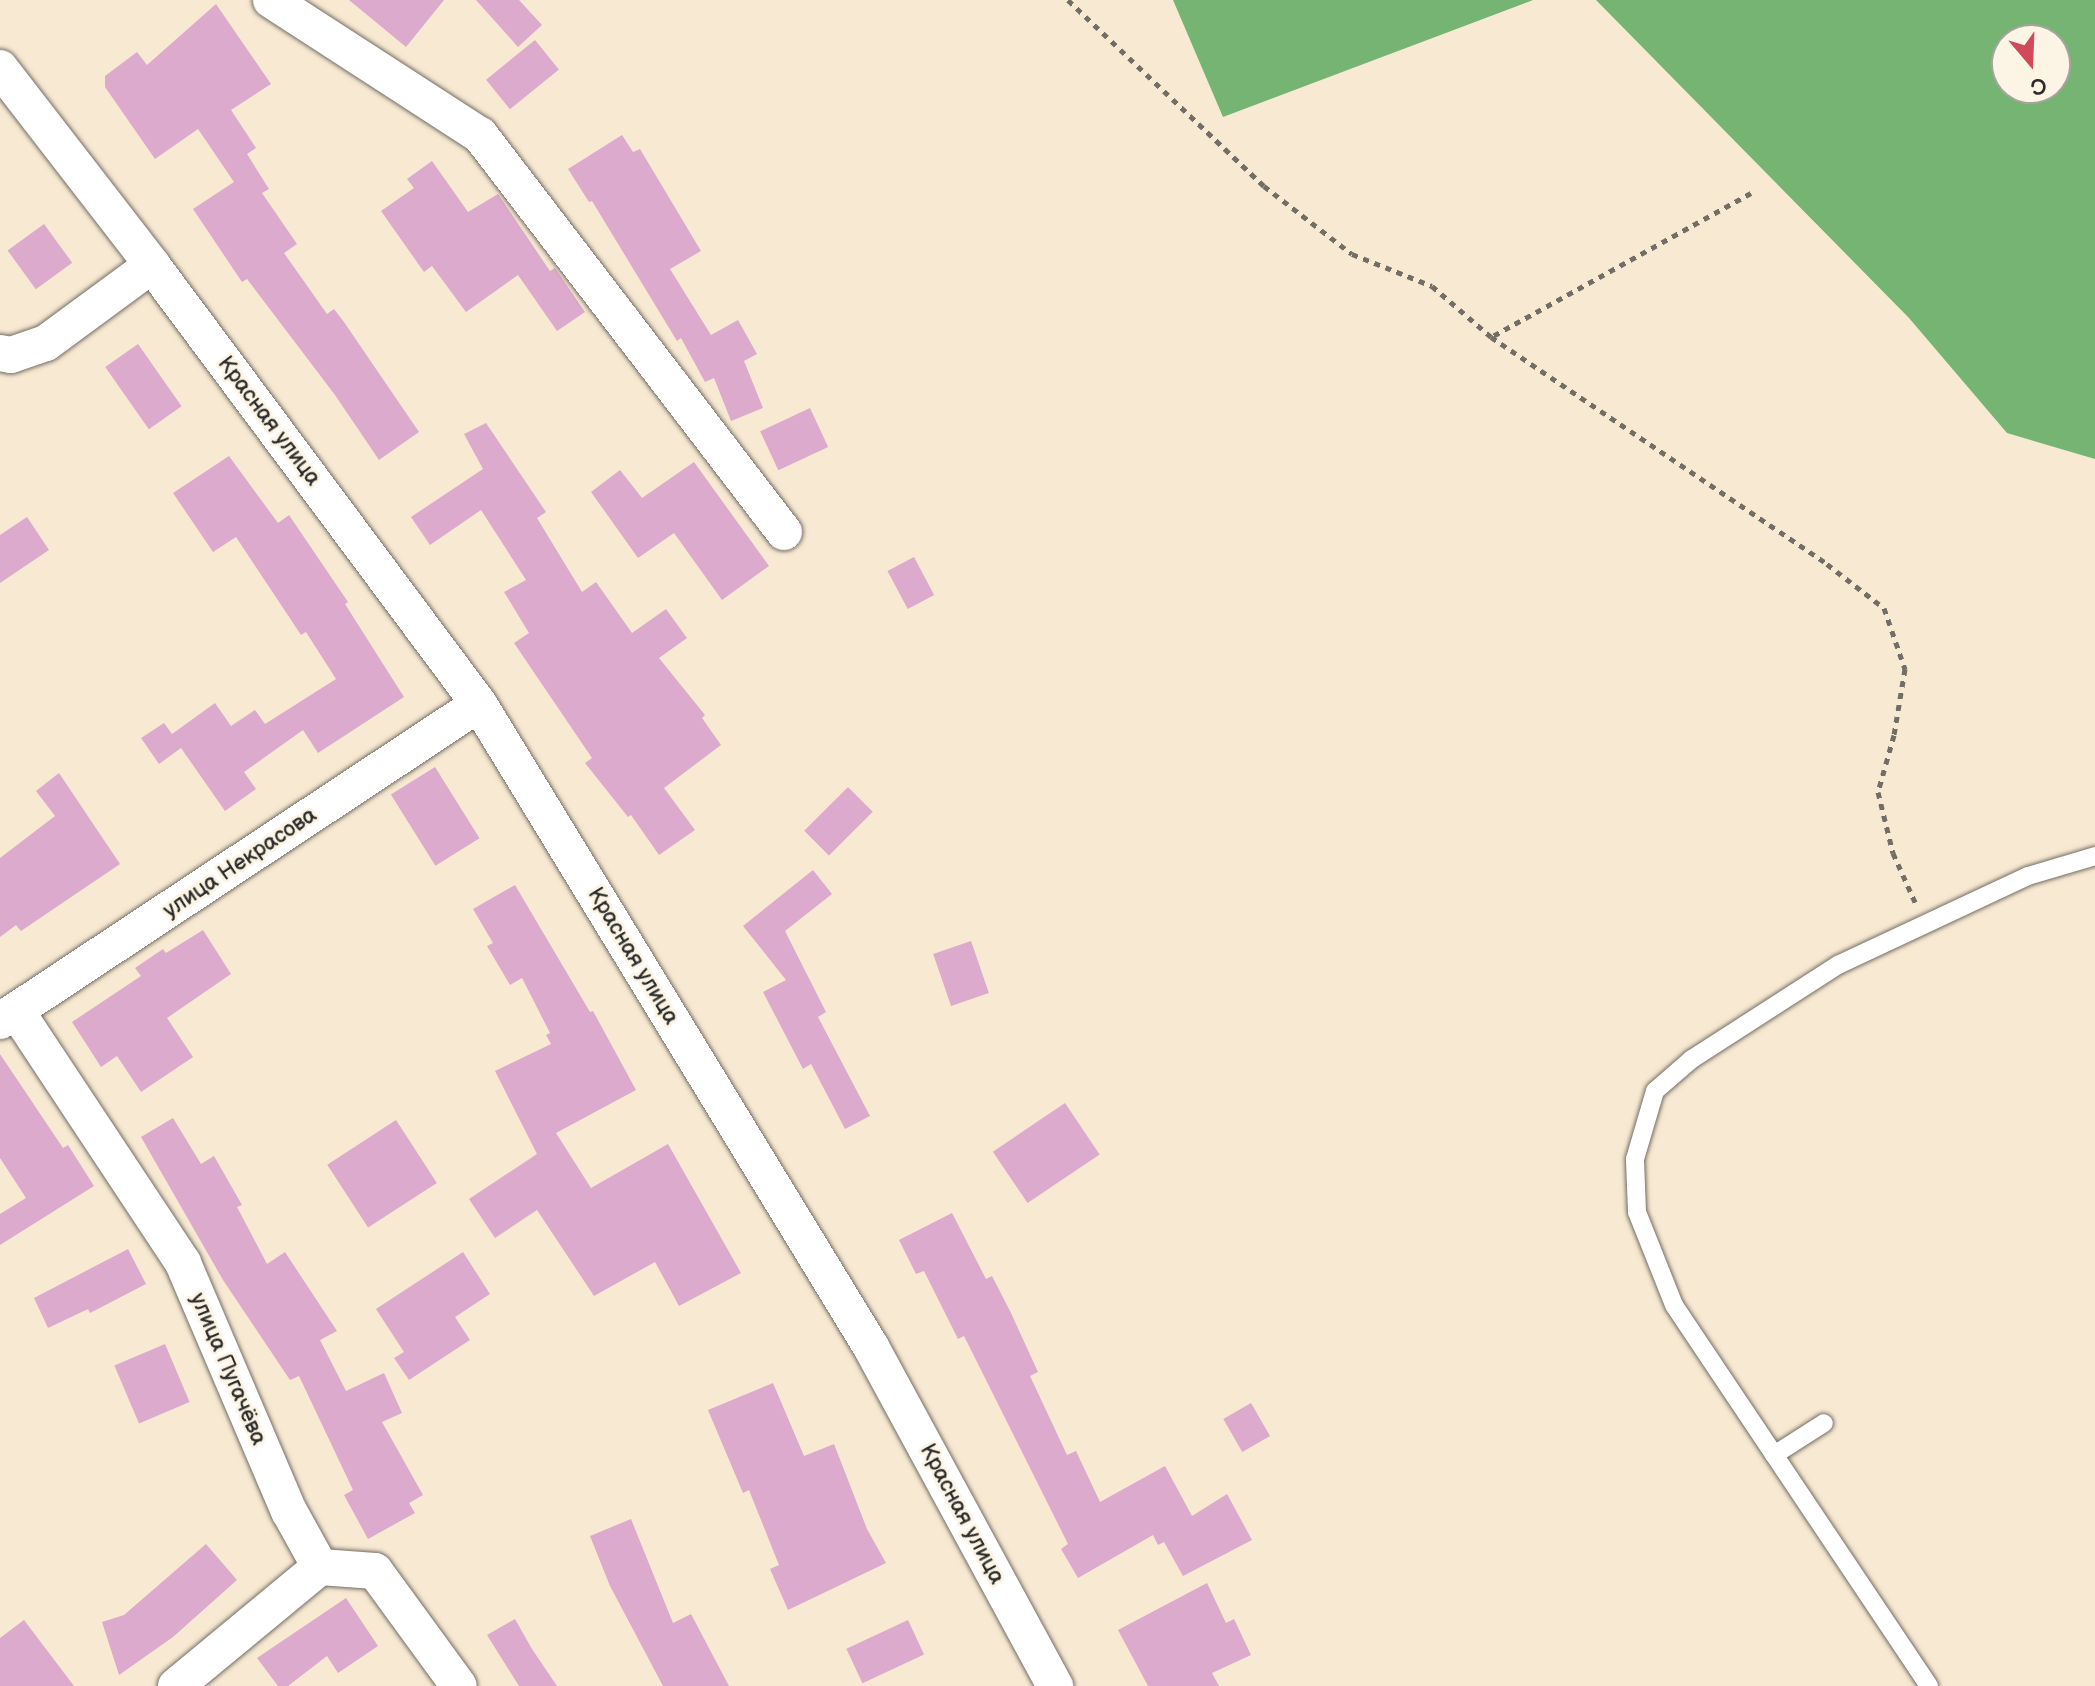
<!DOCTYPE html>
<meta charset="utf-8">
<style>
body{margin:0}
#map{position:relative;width:2095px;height:1686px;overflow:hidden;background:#f8e9d2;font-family:"Balsamiq Sans",sans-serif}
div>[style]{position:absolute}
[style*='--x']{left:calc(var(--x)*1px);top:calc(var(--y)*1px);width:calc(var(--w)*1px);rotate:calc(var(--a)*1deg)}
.forest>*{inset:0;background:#76b474}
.building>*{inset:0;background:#dcaacd;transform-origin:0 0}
.path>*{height:5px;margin-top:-2.5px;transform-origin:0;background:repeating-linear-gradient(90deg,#736e65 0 6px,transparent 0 12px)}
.roads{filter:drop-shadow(0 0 2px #736e65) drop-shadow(0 0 2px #736e65)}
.service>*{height:18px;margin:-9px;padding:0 9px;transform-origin:9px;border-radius:9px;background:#fff}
.minor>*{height:36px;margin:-18px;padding:0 18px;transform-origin:18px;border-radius:18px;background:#fff}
span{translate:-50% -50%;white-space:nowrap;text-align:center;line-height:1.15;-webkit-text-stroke:6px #fcf5e5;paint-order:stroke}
.street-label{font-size:22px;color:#2b2b2b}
.north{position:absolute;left:1991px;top:24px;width:80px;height:80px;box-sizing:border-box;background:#fcf5e5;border:2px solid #a8a49b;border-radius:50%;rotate:161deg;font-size:22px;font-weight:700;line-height:32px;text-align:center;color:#2b2b2b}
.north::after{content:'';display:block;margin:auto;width:28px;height:36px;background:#d1495b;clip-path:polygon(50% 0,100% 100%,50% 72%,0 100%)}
</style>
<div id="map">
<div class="forest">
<div style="clip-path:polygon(1173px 0,1533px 0,1223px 117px)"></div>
<div style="clip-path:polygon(evenodd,1596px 0,2095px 0,2095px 459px,2007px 433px,1909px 318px,1596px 0,2055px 40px,2055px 88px,2007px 88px,2007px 40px,2055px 40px)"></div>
</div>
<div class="building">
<div style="clip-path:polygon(349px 0,444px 0,406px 47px)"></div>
<div style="clip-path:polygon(476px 0,519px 0,542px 25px,518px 47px)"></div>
<div style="clip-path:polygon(216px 4px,271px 84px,231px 110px,256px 148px,247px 154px,269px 189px,262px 193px,297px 244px,284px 253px,327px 314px,334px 309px,344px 322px,419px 432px,379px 460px,335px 395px,247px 279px,242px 282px,193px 209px,234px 182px,198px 129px,155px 159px,105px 87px,105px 76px,137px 52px,147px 65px)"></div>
<div style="left:535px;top:40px;width:38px;height:63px;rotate:51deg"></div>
<div style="clip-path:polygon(622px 135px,633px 152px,640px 149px,701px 251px,670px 269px,711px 335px,738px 320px,757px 354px,744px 361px,763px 408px,731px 421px,714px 378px,705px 382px,681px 338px,677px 341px,592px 201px,589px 202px,568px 169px)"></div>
<div style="clip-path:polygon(432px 161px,468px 212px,498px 194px,550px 271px,555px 268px,585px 312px,557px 331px,518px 275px,466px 312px,432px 266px,424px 272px,381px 211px,414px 188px,407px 179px)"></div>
<div style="left:44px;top:224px;width:48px;height:45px;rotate:54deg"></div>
<div style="left:138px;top:344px;width:76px;height:40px;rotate:55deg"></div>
<div style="left:810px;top:408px;width:43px;height:55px;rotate:65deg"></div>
<div style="clip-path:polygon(486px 423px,546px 512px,537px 518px,582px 592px,596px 582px,632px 633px,666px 609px,687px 638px,659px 658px,705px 715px,702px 718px,721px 745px,664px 788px,695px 830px,659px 855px,631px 815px,628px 817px,585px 763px,592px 758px,514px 643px,529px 633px,504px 592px,526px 580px,481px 510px,430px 545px,411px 517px,483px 469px,464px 434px)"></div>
<div style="clip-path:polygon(229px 456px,278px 523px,289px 515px,348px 602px,345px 604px,404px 697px,318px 753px,303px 730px,244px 772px,256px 789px,225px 811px,181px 748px,159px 764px,141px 738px,164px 723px,172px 734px,215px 703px,231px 726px,255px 710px,265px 724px,336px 679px,306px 632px,301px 635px,236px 537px,213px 552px,173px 493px)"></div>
<div style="clip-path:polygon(694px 462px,769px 566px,722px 600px,674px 533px,638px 558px,591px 492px,620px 470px,642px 498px)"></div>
<div style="clip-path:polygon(27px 517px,49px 550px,0 583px,0 535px)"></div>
<div style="left:914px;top:557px;width:43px;height:30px;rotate:62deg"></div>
<div style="left:435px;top:767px;width:84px;height:52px;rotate:58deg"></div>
<div style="clip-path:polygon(59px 773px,120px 864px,21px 931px,16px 925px,0 937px,0 858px,55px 816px,36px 791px)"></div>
<div style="left:848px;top:787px;width:35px;height:62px;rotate:45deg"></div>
<div style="clip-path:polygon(813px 870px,832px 894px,785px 931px,826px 1012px,818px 1017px,870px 1116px,845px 1129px,811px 1064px,803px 1069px,763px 992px,786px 980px,743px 926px)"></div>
<div style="clip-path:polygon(515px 885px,590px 1012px,593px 1011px,636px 1090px,556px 1133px,591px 1188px,668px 1144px,741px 1273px,679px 1306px,655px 1262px,594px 1296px,537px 1210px,495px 1238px,469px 1199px,537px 1154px,495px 1071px,551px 1044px,546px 1035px,550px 1033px,522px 978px,510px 985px,487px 946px,493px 943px,473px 909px)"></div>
<div style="clip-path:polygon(203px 930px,231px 974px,167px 1018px,193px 1057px,141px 1092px,117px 1056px,101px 1067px,72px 1022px,141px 976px,135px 968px,163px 949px,166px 953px)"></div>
<div style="left:971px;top:941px;width:55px;height:40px;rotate:71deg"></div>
<div style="clip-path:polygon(0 1054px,63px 1148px,68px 1145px,94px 1186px,0 1245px,0 1214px,26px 1198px,0 1158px)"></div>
<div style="left:1065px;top:1103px;width:62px;height:87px;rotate:56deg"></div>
<div style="clip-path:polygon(173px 1118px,201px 1164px,214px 1156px,242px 1205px,237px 1207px,267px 1264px,285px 1252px,337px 1331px,320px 1340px,346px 1391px,384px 1373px,402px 1413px,382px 1422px,423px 1495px,409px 1503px,415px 1513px,368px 1539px,344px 1495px,353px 1490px,299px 1376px,290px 1380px,223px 1280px,141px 1137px)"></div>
<div style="left:396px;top:1120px;width:75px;height:82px;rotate:57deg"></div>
<div style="clip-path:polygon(952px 1213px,986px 1279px,992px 1276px,1011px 1313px,1038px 1372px,1030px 1376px,1067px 1455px,1076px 1451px,1100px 1502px,1165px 1466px,1192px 1516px,1227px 1494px,1252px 1540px,1183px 1576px,1164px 1542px,1158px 1545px,1153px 1535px,1078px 1578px,1061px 1549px,1068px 1544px,964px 1336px,958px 1339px,924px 1271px,916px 1274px,899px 1240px)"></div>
<div style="clip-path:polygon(128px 1249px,146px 1284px,90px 1313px,88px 1309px,48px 1328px,34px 1298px)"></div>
<div style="clip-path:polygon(463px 1252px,490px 1294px,455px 1317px,470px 1340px,409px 1380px,394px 1358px,404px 1352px,376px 1309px)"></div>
<div style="left:165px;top:1344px;width:63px;height:55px;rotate:67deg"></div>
<div style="clip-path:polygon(773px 1383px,804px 1456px,834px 1444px,867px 1529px,886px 1563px,788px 1610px,770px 1569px,779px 1565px,749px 1490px,743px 1493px,708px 1410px)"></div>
<div style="left:1251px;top:1403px;width:38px;height:32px;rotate:60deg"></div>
<div style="clip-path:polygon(631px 1519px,673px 1623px,691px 1614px,729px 1686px,663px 1686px,610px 1586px,590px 1536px)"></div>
<div style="clip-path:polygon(206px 1544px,237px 1580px,173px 1637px,119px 1675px,102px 1622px,124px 1615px)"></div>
<div style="clip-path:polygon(1207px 1583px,1226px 1623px,1234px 1619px,1251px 1655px,1212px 1673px,1219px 1686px,1148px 1686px,1118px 1630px)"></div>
<div style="clip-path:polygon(346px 1598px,378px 1646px,338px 1673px,327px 1656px,288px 1686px,278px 1686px,257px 1658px)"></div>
<div style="clip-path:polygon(515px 1619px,532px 1649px,557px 1686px,519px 1686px,487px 1635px)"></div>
<div style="clip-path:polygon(24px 1620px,74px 1686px,0 1686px,0 1638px)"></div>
<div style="left:908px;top:1620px;width:38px;height:68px;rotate:65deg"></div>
</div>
<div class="path">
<div style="--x:1068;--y:0;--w:270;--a:43.5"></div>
<div style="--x:1264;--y:186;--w:111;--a:37.7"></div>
<div style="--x:1352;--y:254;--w:86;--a:21.8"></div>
<div style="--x:1432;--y:286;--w:78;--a:40.8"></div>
<div style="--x:1751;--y:193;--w:297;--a:151"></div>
<div style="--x:1491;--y:337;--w:405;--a:34"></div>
<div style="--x:1827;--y:564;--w:72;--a:37.7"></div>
<div style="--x:1884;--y:608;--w:65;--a:71"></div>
<div style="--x:1905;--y:669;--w:67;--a:99.5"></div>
<div style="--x:1894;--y:735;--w:59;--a:105.7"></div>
<div style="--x:1878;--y:792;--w:63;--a:76.2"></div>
<div style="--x:1893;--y:853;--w:54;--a:65.8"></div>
</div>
<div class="roads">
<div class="service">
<div style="--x:1774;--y:1455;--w:59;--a:-32.6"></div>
<div style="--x:1929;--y:1686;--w:458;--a:-123.8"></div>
<div style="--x:1674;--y:1305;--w:100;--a:-111.7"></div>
<div style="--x:1637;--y:1212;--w:53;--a:-92.2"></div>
<div style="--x:1635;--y:1159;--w:71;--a:-73.6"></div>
<div style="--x:1655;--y:1091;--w:49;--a:-40.9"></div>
<div style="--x:1692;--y:1059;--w:174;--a:-32.8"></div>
<div style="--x:1838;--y:965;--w:210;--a:-25.1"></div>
<div style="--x:2028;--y:876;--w:70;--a:-16.6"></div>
</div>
<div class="minor">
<div style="--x:271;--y:0;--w:249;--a:32.9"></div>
<div style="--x:480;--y:135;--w:500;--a:52.56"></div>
<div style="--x:0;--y:68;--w:249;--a:52.3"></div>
<div style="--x:152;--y:265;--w:547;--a:53.32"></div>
<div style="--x:479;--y:704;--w:753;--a:58.63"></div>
<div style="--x:871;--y:1347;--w:386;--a:61.5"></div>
<div style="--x:0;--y:353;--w:11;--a:10"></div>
<div style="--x:11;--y:355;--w:37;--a:-19"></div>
<div style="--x:46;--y:343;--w:132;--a:-36.3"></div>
<div style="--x:17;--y:1012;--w:301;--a:56.5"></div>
<div style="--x:183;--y:1263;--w:270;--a:66.9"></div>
<div style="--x:289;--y:1511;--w:64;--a:61"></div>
<div style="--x:320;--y:1567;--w:55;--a:4.2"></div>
<div style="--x:375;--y:1571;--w:142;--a:53.9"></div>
<div style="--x:0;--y:1021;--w:574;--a:-33.5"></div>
<div style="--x:176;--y:1686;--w:187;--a:-39.6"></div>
</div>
</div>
<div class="street-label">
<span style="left:269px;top:421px;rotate:53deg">Красная улица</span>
<span style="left:240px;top:863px;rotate:-34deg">улица Некрасова</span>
<span style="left:633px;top:956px;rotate:59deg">Красная улица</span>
<span style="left:228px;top:1369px;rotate:67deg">улица Пугачёва</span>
<span style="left:962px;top:1514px;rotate:62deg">Красная улица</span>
</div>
<div class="north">С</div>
</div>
